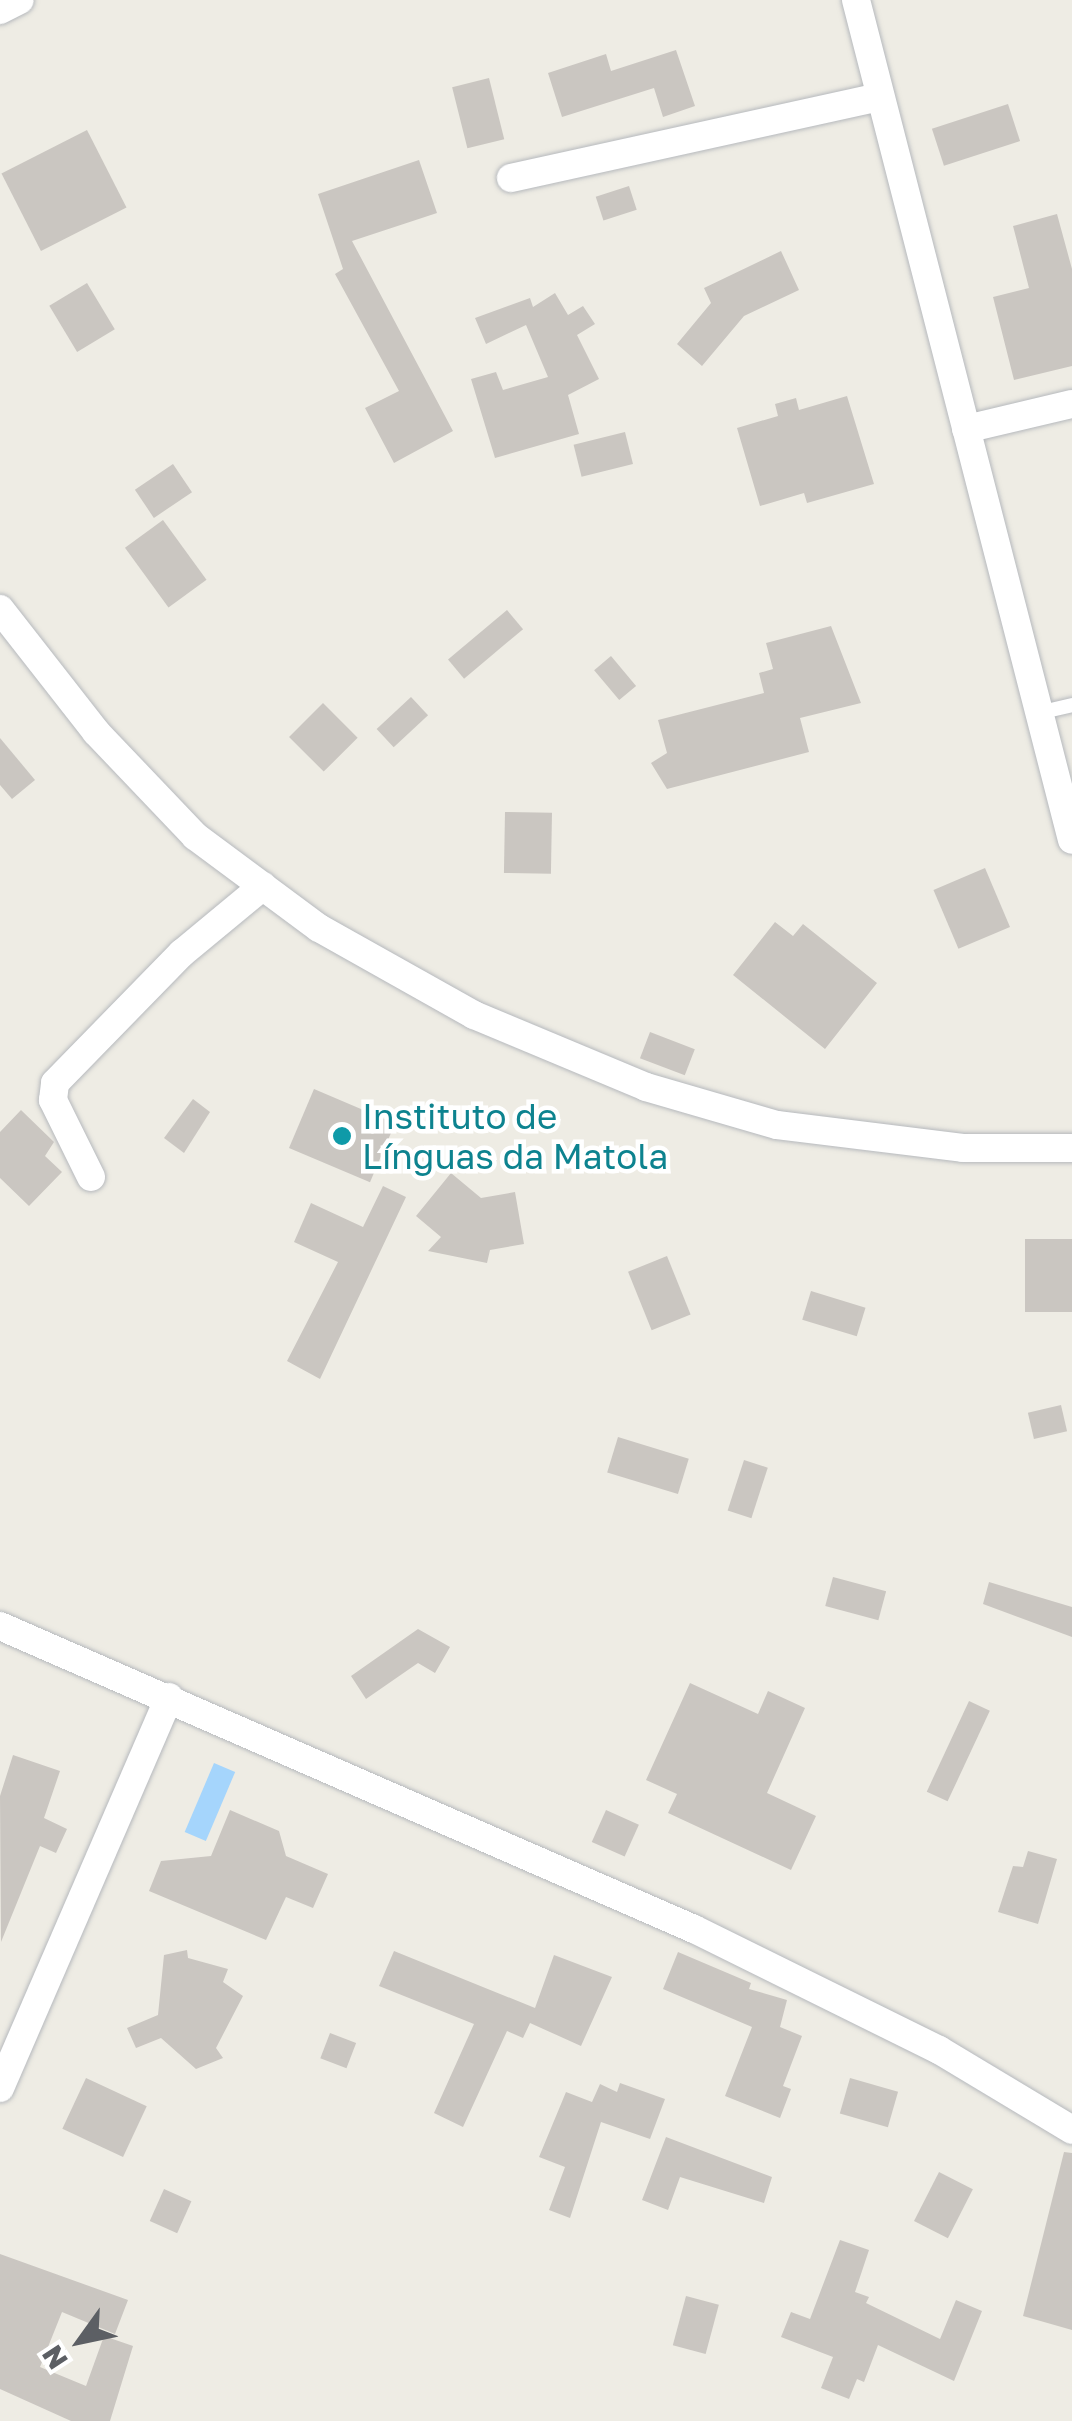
<!DOCTYPE html>
<meta charset="utf-8">
<style>
body{margin:0}
#map{position:relative;width:1072px;height:2421px;overflow:hidden;background:#eeece4;font-family:"Golos Text",sans-serif}
div>[style]{position:absolute}
[style*='--x']{left:calc(var(--x)*1px);top:calc(var(--y)*1px);width:calc(var(--w)*1px);rotate:calc(var(--a)*1deg)}
.water>*{inset:0;background:#a5d5fc;transform-origin:0 0}
.building>*{inset:0;background:#cac6c1;transform-origin:0 0}
.roads{filter:drop-shadow(0 0 2px #b6b9bd) drop-shadow(0 0 2px #b6b9bd)}
.lane>*{height:14px;margin:-7px;padding:0 7px;transform-origin:7px;border-radius:7px;background:#fff}
.street>*{height:28px;margin:-14px;padding:0 14px;transform-origin:14px;border-radius:14px;background:#fff}
.dots>*{width:28px;height:28px;translate:-50% -50%;box-sizing:border-box;border:5px solid #fff;border-radius:50%}
span{translate:-50% -50%;white-space:nowrap;text-align:center;line-height:1.15;-webkit-text-stroke:9px #fff;paint-order:stroke}
.culture-label{font-size:35px;color:#0d838f}
.left{translate:0 -50%;text-align:left}
.north{position:absolute;left:30px;top:2291px;width:100px;height:100px;-webkit-text-stroke:8px #fff;paint-order:stroke;rotate:237deg;font-size:28px;font-weight:700;line-height:40px;text-align:center;color:#5c5f64}
.north::after{content:'';display:block;margin:auto;width:35px;height:45px;background:#5c5f64;clip-path:polygon(50% 0,100% 100%,50% 72%,0 100%)}
</style>
<div id="map">
<div class="water">
<div style="left:214px;top:1763px;width:23px;height:75px;rotate:23deg"></div>
</div>
<div class="building">
<div style="clip-path:polygon(676px 50px,695px 106px,663px 117px,654px 88px,562px 117px,548px 73px,606px 54px,611px 71px)"></div>
<div style="left:489px;top:78px;width:63px;height:38px;rotate:76deg"></div>
<div style="left:1008px;top:104px;width:39px;height:80px;rotate:72deg"></div>
<div style="left:87px;top:130px;width:87px;height:96px;rotate:63deg"></div>
<div style="clip-path:polygon(419px 160px,437px 213px,352px 241px,453px 431px,394px 463px,365px 408px,399px 391px,335px 274px,343px 269px,318px 194px)"></div>
<div style="left:629px;top:186px;width:25px;height:35px;rotate:72deg"></div>
<div style="clip-path:polygon(1057px 214px,1072px 269px,1072px 366px,1014px 380px,993px 297px,1029px 288px,1013px 226px)"></div>
<div style="clip-path:polygon(781px 251px,799px 290px,744px 316px,702px 366px,677px 344px,711px 303px,704px 288px)"></div>
<div style="left:87px;top:283px;width:54px;height:44px;rotate:59deg"></div>
<div style="clip-path:polygon(555px 293px,568px 315px,583px 306px,595px 324px,577px 335px,599px 379px,568px 395px,579px 434px,495px 458px,471px 379px,496px 372px,503px 390px,548px 377px,526px 325px,486px 344px,475px 318px,530px 298px,533px 307px)"></div>
<div style="clip-path:polygon(847px 396px,874px 484px,807px 503px,804px 493px,760px 506px,737px 428px,778px 416px,775px 404px,796px 398px,799px 410px)"></div>
<div style="left:625px;top:432px;width:33px;height:53px;rotate:76deg"></div>
<div style="left:173px;top:464px;width:34px;height:46px;rotate:56deg"></div>
<div style="left:163px;top:520px;width:74px;height:47px;rotate:54deg"></div>
<div style="left:507px;top:610px;width:25px;height:77px;rotate:50deg"></div>
<div style="clip-path:polygon(831px 626px,861px 703px,800px 718px,809px 752px,667px 789px,651px 763px,667px 753px,658px 720px,764px 693px,759px 673px,773px 669px,766px 643px)"></div>
<div style="left:611px;top:656px;width:39px;height:22px;rotate:50deg"></div>
<div style="left:411px;top:697px;width:25px;height:47px;rotate:47deg"></div>
<div style="left:323px;top:703px;width:49px;height:48px;rotate:45deg"></div>
<div style="clip-path:polygon(0 738px,35px 780px,12px 799px,0 785px)"></div>
<div style="left:505px;top:812px;width:47px;height:61px;rotate:1deg"></div>
<div style="left:985px;top:868px;width:64px;height:56px;rotate:67deg"></div>
<div style="clip-path:polygon(775px 922px,793px 936px,803px 924px,877px 983px,825px 1049px,733px 975px)"></div>
<div style="left:650px;top:1032px;width:48px;height:28px;rotate:21deg"></div>
<div style="left:314px;top:1089px;width:88px;height:64px;rotate:23deg"></div>
<div style="clip-path:polygon(193px 1099px,210px 1112px,184px 1153px,164px 1138px)"></div>
<div style="clip-path:polygon(21px 1110px,54px 1142px,45px 1156px,62px 1172px,29px 1206px,0 1178px,0 1132px)"></div>
<div style="clip-path:polygon(451px 1173px,481px 1198px,515px 1192px,524px 1244px,490px 1250px,487px 1263px,428px 1251px,441px 1237px,416px 1216px)"></div>
<div style="clip-path:polygon(383px 1186px,406px 1197px,320px 1379px,287px 1361px,338px 1262px,294px 1242px,311px 1203px,363px 1227px)"></div>
<div style="left:1072px;top:1239px;width:73px;height:47px;rotate:90deg"></div>
<div style="left:667px;top:1256px;width:63px;height:42px;rotate:68deg"></div>
<div style="left:811px;top:1291px;width:57px;height:30px;rotate:17deg"></div>
<div style="left:1061px;top:1405px;width:27px;height:34px;rotate:77deg"></div>
<div style="left:618px;top:1437px;width:74px;height:37px;rotate:17deg"></div>
<div style="left:744px;top:1460px;width:25px;height:53px;rotate:18deg"></div>
<div style="left:833px;top:1577px;width:55px;height:30px;rotate:15deg"></div>
<div style="clip-path:polygon(989px 1582px,1072px 1607px,1072px 1637px,983px 1604px)"></div>
<div style="clip-path:polygon(418px 1629px,450px 1647px,435px 1673px,418px 1663px,366px 1699px,351px 1676px)"></div>
<div style="clip-path:polygon(690px 1683px,758px 1714px,768px 1691px,805px 1708px,767px 1793px,816px 1816px,791px 1870px,668px 1813px,677px 1794px,646px 1780px)"></div>
<div style="left:969px;top:1701px;width:23px;height:100px;rotate:25deg"></div>
<div style="clip-path:polygon(13px 1755px,60px 1771px,44px 1818px,67px 1829px,56px 1853px,40px 1846px,1px 1942px,0 1796px)"></div>
<div style="clip-path:polygon(230px 1810px,279px 1831px,286px 1856px,328px 1874px,313px 1908px,286px 1897px,266px 1940px,149px 1891px,161px 1861px,211px 1856px)"></div>
<div style="left:606px;top:1810px;width:36px;height:35px;rotate:24deg"></div>
<div style="clip-path:polygon(1028px 1851px,1057px 1859px,1038px 1924px,998px 1912px,1013px 1866px,1023px 1867px)"></div>
<div style="clip-path:polygon(187px 1950px,188px 1958px,228px 1969px,223px 1982px,243px 1996px,216px 2048px,223px 2058px,196px 2069px,161px 2038px,136px 2048px,127px 2028px,158px 2015px,164px 1955px)"></div>
<div style="clip-path:polygon(394px 1951px,535px 2008px,554px 1955px,612px 1977px,581px 2046px,530px 2023px,523px 2038px,507px 2031px,463px 2127px,434px 2113px,474px 2024px,379px 1986px)"></div>
<div style="clip-path:polygon(678px 1952px,751px 1983px,749px 1989px,787px 2000px,780px 2027px,802px 2036px,783px 2086px,791px 2089px,780px 2118px,725px 2096px,752px 2027px,663px 1989px)"></div>
<div style="left:330px;top:2033px;width:28px;height:27px;rotate:21deg"></div>
<div style="left:86px;top:2078px;width:67px;height:56px;rotate:25deg"></div>
<div style="left:850px;top:2078px;width:50px;height:37px;rotate:16deg"></div>
<div style="clip-path:polygon(620px 2083px,665px 2099px,650px 2139px,601px 2122px,570px 2218px,549px 2210px,565px 2167px,539px 2157px,566px 2092px,592px 2102px,600px 2084px,617px 2092px)"></div>
<div style="clip-path:polygon(666px 2137px,772px 2177px,764px 2203px,680px 2177px,668px 2210px,642px 2200px)"></div>
<div style="clip-path:polygon(1064px 2152px,1072px 2153px,1072px 2330px,1023px 2316px)"></div>
<div style="left:939px;top:2172px;width:38px;height:55px;rotate:27deg"></div>
<div style="left:164px;top:2189px;width:30px;height:35px;rotate:24deg"></div>
<div style="clip-path:polygon(840px 2240px,869px 2250px,855px 2292px,869px 2297px,866px 2303px,940px 2339px,956px 2300px,982px 2311px,954px 2381px,878px 2345px,864px 2382px,857px 2379px,849px 2399px,821px 2388px,833px 2357px,781px 2337px,791px 2312px,810px 2319px)"></div>
<div style="clip-path:polygon(0 2254px,128px 2300px,115px 2334px,62px 2312px,40px 2367px,86px 2386px,104px 2336px,133px 2346px,110px 2421px,71px 2421px,0 2389px)"></div>
<div style="left:686px;top:2296px;width:34px;height:51px;rotate:15deg"></div>
</div>
<div class="roads">
<div class="lane">
<div style="--x:1038;--y:713;--w:35;--a:-13"></div>
</div>
<div class="street">
<div style="--x:856;--y:0;--w:867;--a:75.58"></div>
<div style="--x:0;--y:10;--w:22;--a:-27"></div>
<div style="--x:511;--y:178;--w:376;--a:-12.4"></div>
<div style="--x:966;--y:429;--w:109;--a:-13.3"></div>
<div style="--x:0;--y:609;--w:156;--a:52"></div>
<div style="--x:96;--y:732;--w:144;--a:46.4"></div>
<div style="--x:195;--y:836;--w:154;--a:36.6"></div>
<div style="--x:319;--y:928;--w:178;--a:29.3"></div>
<div style="--x:474;--y:1015;--w:186;--a:22.7"></div>
<div style="--x:646;--y:1087;--w:136;--a:16.2"></div>
<div style="--x:777;--y:1125;--w:187;--a:7"></div>
<div style="--x:963;--y:1148;--w:109;--a:0"></div>
<div style="--x:91;--y:1177;--w:86;--a:-116.3"></div>
<div style="--x:53;--y:1100;--w:17;--a:-83"></div>
<div style="--x:55;--y:1083;--w:182;--a:-45.7"></div>
<div style="--x:182;--y:953;--w:105;--a:-39.6"></div>
<div style="--x:0;--y:1626;--w:757;--a:23.59"></div>
<div style="--x:694;--y:1929;--w:273;--a:26.3"></div>
<div style="--x:939;--y:2050;--w:155;--a:31"></div>
<div style="--x:0;--y:2088;--w:426;--a:-66.6"></div>
</div>
</div>
<div class="dots">
<div style="left:342px;top:1136px;background:#0f9aa8"></div>
</div>
<div class="culture-label">
<span class="left" style="left:362px;top:1136px">Instituto de<br>Línguas da Matola</span>
</div>
<div class="north">N</div>
</div>
